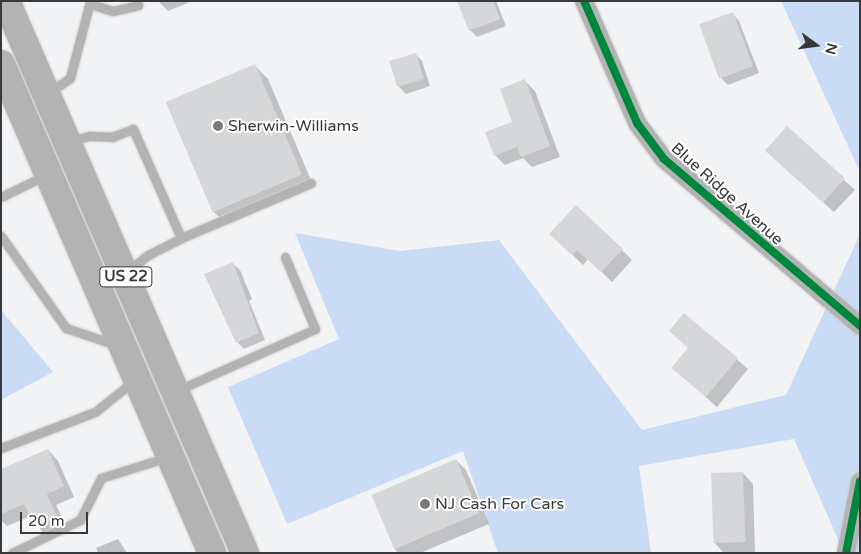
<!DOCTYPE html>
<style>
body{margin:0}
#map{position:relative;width:861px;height:554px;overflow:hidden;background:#f2f3f5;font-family:"Varela Round",sans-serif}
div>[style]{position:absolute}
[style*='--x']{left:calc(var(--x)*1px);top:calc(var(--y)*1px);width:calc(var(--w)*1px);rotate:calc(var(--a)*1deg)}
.green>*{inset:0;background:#cadbf6}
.shadow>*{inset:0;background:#0003}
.building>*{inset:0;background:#d6d7d8;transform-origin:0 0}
.roads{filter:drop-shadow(0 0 1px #cececf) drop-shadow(0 0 1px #cececf)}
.service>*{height:9px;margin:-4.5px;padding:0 4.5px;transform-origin:4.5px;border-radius:4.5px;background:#b3b3b4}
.minor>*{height:18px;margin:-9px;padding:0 9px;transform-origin:9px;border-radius:9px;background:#b3b3b4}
.trunk>*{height:28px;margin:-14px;padding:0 14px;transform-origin:14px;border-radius:14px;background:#b3b3b4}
.cycleway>*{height:8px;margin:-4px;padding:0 4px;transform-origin:4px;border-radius:4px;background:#00873e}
.dots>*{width:14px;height:14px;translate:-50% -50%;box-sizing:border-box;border:2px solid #fff;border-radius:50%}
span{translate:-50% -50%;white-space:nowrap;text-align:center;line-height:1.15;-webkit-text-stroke:4px #fff;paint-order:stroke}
.shield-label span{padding:1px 4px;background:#fff;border:1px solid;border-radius:4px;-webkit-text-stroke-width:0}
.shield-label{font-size:15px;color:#38393a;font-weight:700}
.poi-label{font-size:16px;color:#38393a}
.left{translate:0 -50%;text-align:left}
.street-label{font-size:16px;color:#38393a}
.frame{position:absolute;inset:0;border:2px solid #38393a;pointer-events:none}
.north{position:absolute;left:791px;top:20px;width:50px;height:50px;-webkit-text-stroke:4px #fff;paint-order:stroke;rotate:104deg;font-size:14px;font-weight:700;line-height:20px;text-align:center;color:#38393a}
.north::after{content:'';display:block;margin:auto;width:18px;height:22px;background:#38393a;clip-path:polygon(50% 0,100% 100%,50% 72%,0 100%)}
.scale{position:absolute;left:20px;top:512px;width:68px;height:22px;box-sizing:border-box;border:2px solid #38393a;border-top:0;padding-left:6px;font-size:15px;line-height:18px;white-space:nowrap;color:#38393a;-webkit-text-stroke:4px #fff;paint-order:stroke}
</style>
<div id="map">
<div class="green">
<div style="clip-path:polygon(781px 1px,860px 1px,860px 172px)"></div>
<div style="clip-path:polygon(295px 233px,400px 251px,499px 240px,642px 430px,786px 395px,860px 234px,860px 553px,844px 553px,794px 439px,639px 466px,651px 553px,498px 553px,463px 451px,287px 524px,228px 387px,339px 339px)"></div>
<div style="clip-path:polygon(1px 310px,53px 372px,1px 400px)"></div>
</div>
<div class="shadow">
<div style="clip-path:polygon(158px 1px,188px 1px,188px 3px,168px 11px)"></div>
<div style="clip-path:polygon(458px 1px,496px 1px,506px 26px,477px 37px,470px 30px)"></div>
<div style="clip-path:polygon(732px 13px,739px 21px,759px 73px,728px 85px,721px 78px)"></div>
<div style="clip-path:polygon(415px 54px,422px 61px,430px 86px,406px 94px,399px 87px,391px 61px)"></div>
<div style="clip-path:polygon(255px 66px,268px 79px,314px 187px,227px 225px,214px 212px,168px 103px)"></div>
<div style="clip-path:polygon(525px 81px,535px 91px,560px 157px,532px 167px,523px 158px,505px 165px,495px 155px,514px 123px)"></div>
<div style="clip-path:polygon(787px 128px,855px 190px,834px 212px,777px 161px)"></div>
<div style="clip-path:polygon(561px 244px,622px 250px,632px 260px,612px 282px,588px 259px,583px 265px)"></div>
<div style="clip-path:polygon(232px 263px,240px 270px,252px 299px,249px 301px,265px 340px,244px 349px,237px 342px)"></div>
<div style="clip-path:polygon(685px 315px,748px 369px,717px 407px,673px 368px,689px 349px)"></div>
<div style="clip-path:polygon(48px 450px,58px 461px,74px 497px,56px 505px,67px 528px,46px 537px,31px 516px,7px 526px,1px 520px,1px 471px)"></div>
<div style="clip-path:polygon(456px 460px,466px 470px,489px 524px,420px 553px,398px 553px,395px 549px)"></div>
<div style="clip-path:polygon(743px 473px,753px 484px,755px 552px,724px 553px,714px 542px)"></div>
<div style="clip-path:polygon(118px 539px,127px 553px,98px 553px,96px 548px)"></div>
</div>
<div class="building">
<div style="clip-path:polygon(457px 1px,493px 1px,500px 19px,469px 31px)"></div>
<div style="left:733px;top:12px;width:58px;height:36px;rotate:70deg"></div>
<div style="left:416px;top:53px;width:27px;height:28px;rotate:73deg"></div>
<div style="left:255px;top:64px;width:120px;height:97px;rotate:67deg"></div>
<div style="clip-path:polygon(525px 79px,550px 146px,521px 157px,517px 147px,494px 156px,485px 132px,512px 122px,500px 89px)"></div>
<div style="left:787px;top:126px;width:78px;height:33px;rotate:42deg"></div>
<div style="clip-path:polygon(576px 205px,623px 249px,601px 272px,577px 250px,572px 255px,549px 234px)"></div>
<div style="clip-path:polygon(233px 262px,259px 333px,236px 343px,204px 274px)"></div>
<div style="clip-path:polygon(684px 313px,738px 358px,706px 397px,671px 368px,688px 348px,669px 331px)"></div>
<div style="clip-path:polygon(48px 449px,64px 486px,47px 494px,57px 517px,35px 527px,24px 504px,1px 514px,1px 469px)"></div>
<div style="left:456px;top:459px;width:59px;height:92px;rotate:67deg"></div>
<div style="left:743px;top:472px;width:70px;height:32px;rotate:88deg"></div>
</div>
<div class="roads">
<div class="service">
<div style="--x:91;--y:4;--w:23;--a:18"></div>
<div style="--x:113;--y:11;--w:26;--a:-13"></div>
<div style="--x:50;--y:92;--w:24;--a:-35"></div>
<div style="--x:70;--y:78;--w:80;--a:-75.4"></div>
<div style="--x:70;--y:141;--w:20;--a:-15"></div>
<div style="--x:89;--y:136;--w:23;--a:2"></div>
<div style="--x:112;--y:137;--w:22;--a:-21"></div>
<div style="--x:133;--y:129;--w:119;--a:66.2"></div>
<div style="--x:1;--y:197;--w:50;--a:-26.1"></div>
<div style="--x:1;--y:236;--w:113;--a:54.8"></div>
<div style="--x:66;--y:328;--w:53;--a:18.8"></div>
<div style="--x:128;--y:271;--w:26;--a:-39"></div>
<div style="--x:148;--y:255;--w:37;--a:-27"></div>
<div style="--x:181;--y:238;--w:141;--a:-22.9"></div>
<div style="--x:178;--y:390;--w:150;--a:-24"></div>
<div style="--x:315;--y:329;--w:78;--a:-112.6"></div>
<div style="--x:1;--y:448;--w:101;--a:-21"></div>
<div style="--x:95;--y:412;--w:51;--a:-38.7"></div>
<div style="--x:12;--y:553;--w:76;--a:-25.9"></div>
<div style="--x:80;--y:520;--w:47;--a:-63.4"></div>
<div style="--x:101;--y:478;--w:70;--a:-17.4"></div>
</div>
<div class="minor">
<div style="--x:584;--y:1;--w:133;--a:66.5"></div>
<div style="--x:637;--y:123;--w:45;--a:53.1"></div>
<div style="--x:664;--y:159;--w:257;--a:40.4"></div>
<div style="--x:846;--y:553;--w:73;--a:-79"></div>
</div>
<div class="trunk">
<div style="--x:6;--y:1;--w:602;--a:66.59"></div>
<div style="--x:1;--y:64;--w:533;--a:66.66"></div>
</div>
</div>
<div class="cycleway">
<div style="--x:584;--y:1;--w:133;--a:66.5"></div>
<div style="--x:637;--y:123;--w:45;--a:53.1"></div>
<div style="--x:664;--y:159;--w:257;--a:40.4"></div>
<div style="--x:846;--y:553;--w:73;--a:-79"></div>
</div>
<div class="dots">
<div style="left:218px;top:126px;background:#797a7b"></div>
<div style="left:425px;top:504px;background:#797a7b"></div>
</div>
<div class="shield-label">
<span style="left:126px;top:277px">US 22</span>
</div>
<div class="poi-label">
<span class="left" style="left:228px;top:126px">Sherwin-Williams</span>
<span class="left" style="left:435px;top:504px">NJ Cash For Cars</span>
</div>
<div class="street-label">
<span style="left:727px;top:194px;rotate:42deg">Blue Ridge Avenue</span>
</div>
<div class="frame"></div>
<div class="north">N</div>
<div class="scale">20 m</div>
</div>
